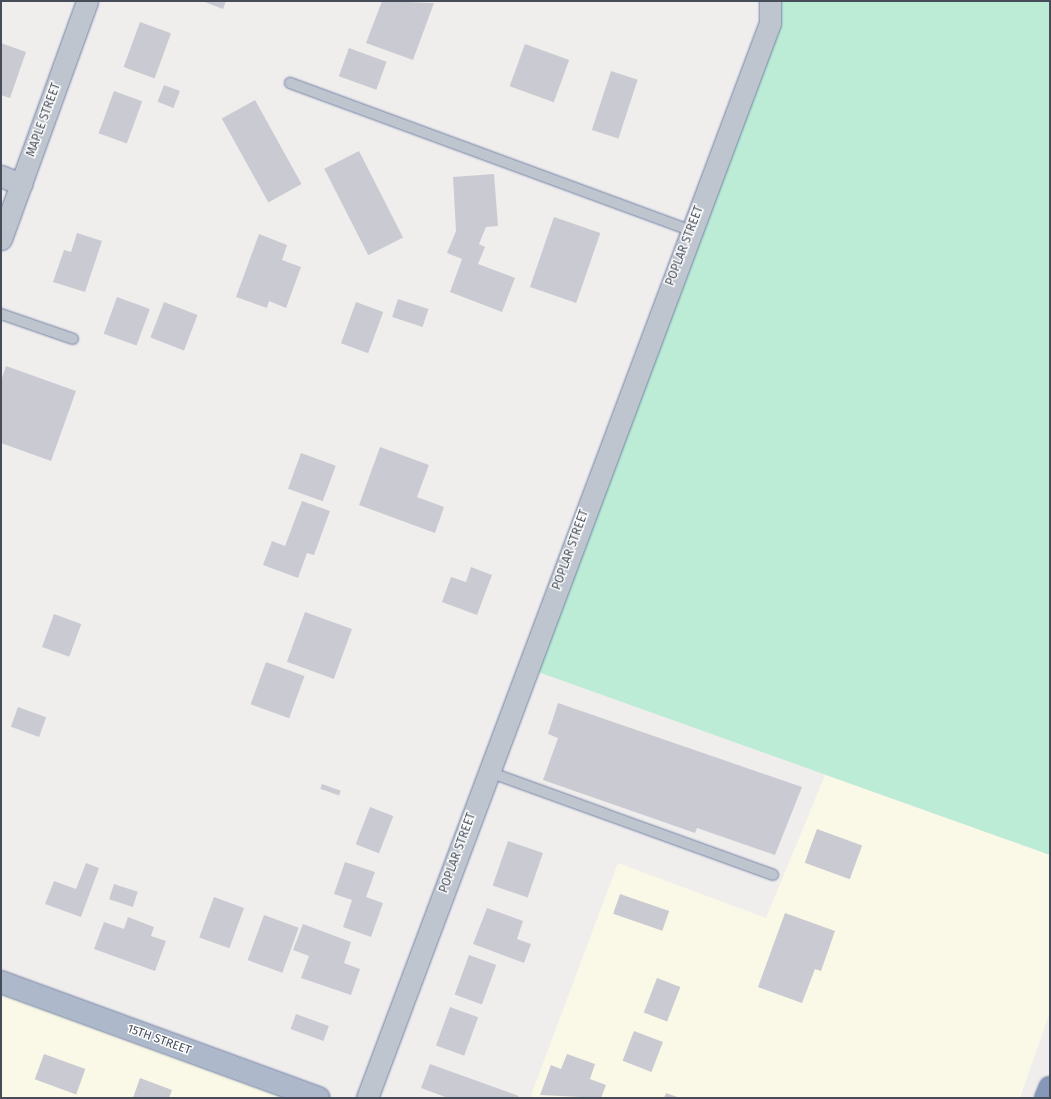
<!DOCTYPE html>
<style>
body{margin:0}
#map{position:relative;width:1051px;height:1099px;overflow:hidden;background:#f0eded;font-family:"Fira Sans",sans-serif}
div>[style]{position:absolute}
[style*='--x']{left:calc(var(--x)*1px);top:calc(var(--y)*1px);width:calc(var(--w)*1px);rotate:calc(var(--a)*1deg)}
.commercial>*{inset:0;background:#faf8e6}
.green>*{inset:0;background:#bdecd6}
.building>*{inset:0;background:#cacbd2;transform-origin:0 0}
.roads{filter:drop-shadow(0 0 1px #7282a5) drop-shadow(0 0 1px #7282a5)}
.lane>*{height:10px;margin:-5px;padding:0 5px;transform-origin:5px;border-radius:5px;background:#bec5cf}
.street>*{height:21px;margin:-10.5px;padding:0 10.5px;transform-origin:10.5px;border-radius:10.5px;background:#bec5cf}
.primary>*{height:22px;margin:-11px;padding:0 11px;transform-origin:11px;border-radius:11px;background:#aeb8cb}
.highway>*{height:22px;margin:-11px;padding:0 11px;transform-origin:11px;border-radius:11px;background:#8797ba}
span{translate:-50% -50%;white-space:nowrap;text-align:center;line-height:1.15;-webkit-text-stroke:3px #fff;paint-order:stroke}
.street-label{font-size:12px;color:#464d59}
.frame{position:absolute;inset:0;border:2px solid #464d59;pointer-events:none}
</style>
<div id="map">
<div class="commercial">
<div style="clip-path:polygon(825px 775px,1050px 855px,1050px 1012px,1020px 1098px,530px 1098px,618px 863px,766px 918px)"></div>
<div style="clip-path:polygon(1px 982px,318px 1098px,1px 1098px)"></div>
</div>
<div class="green">
<div style="clip-path:polygon(770px 1px,1050px 1px,1050px 855px,527px 668px)"></div>
</div>
<div class="building">
<div style="clip-path:polygon(202px 1px,226px 1px,223px 9px)"></div>
<div style="clip-path:polygon(382px 1px,434px 3px,413px 60px,366px 43px)"></div>
<div style="left:140px;top:22px;width:33px;height:48px;rotate:20deg"></div>
<div style="clip-path:polygon(1px 43px,26px 52px,10px 98px,1px 95px)"></div>
<div style="left:525px;top:44px;width:47px;height:45px;rotate:20deg"></div>
<div style="left:349px;top:48px;width:40px;height:30px;rotate:20deg"></div>
<div style="left:611px;top:71px;width:28px;height:62px;rotate:18deg"></div>
<div style="left:164px;top:85px;width:17px;height:18px;rotate:21deg"></div>
<div style="left:114px;top:91px;width:30px;height:45px;rotate:20deg"></div>
<div style="left:255px;top:100px;width:96px;height:38px;rotate:61deg"></div>
<div style="left:359px;top:151px;width:97px;height:39px;rotate:63deg"></div>
<div style="clip-path:polygon(494px 174px,498px 226px,486px 227px,479px 244px,485px 247px,478px 264px,515px 278px,502px 312px,450px 292px,462px 259px,447px 253px,456px 231px,453px 177px)"></div>
<div style="left:554px;top:217px;width:49px;height:74px;rotate:19deg"></div>
<div style="clip-path:polygon(77px 233px,102px 241px,85px 292px,53px 282px,64px 250px,71px 252px)"></div>
<div style="clip-path:polygon(259px 234px,287px 245px,282px 260px,301px 267px,286px 308px,269px 301px,267px 308px,236px 297px)"></div>
<div style="left:117px;top:297px;width:35px;height:39px;rotate:20deg"></div>
<div style="left:398px;top:299px;width:32px;height:19px;rotate:18deg"></div>
<div style="left:164px;top:302px;width:36px;height:38px;rotate:21deg"></div>
<div style="left:356px;top:302px;width:29px;height:44px;rotate:20deg"></div>
<div style="clip-path:polygon(6px 366px,76px 391px,51px 461px,1px 443px,1px 381px)"></div>
<div style="clip-path:polygon(380px 447px,429px 465px,417px 497px,444px 507px,435px 533px,359px 505px)"></div>
<div style="left:301px;top:453px;width:37px;height:38px;rotate:20deg"></div>
<div style="clip-path:polygon(302px 501px,330px 511px,314px 555px,307px 553px,298px 578px,263px 565px,272px 541px,285px 546px)"></div>
<div style="clip-path:polygon(471px 567px,492px 575px,477px 615px,442px 602px,451px 577px,466px 582px)"></div>
<div style="left:305px;top:612px;width:50px;height:53px;rotate:20deg"></div>
<div style="left:54px;top:614px;width:29px;height:35px;rotate:20deg"></div>
<div style="left:266px;top:662px;width:41px;height:45px;rotate:20deg"></div>
<div style="clip-path:polygon(558px 703px,802px 787px,775px 855px,697px 828px,695px 833px,543px 780px,558px 738px,548px 734px)"></div>
<div style="left:18px;top:707px;width:30px;height:21px;rotate:20deg"></div>
<div style="left:322px;top:784px;width:20px;height:5px;rotate:20deg"></div>
<div style="left:370px;top:807px;width:25px;height:40px;rotate:21deg"></div>
<div style="left:817px;top:829px;width:48px;height:36px;rotate:20deg"></div>
<div style="left:508px;top:841px;width:37px;height:47px;rotate:19deg"></div>
<div style="clip-path:polygon(345px 862px,375px 872px,366px 897px,383px 903px,371px 937px,343px 927px,352px 900px,334px 894px)"></div>
<div style="clip-path:polygon(86px 863px,99px 868px,81px 917px,45px 904px,54px 881px,76px 889px)"></div>
<div style="left:114px;top:884px;width:25px;height:16px;rotate:18deg"></div>
<div style="left:620px;top:894px;width:52px;height:21px;rotate:19deg"></div>
<div style="left:214px;top:897px;width:32px;height:43px;rotate:20deg"></div>
<div style="clip-path:polygon(487px 908px,523px 921px,517px 939px,531px 944px,524px 963px,473px 944px)"></div>
<div style="clip-path:polygon(785px 913px,835px 931px,821px 971px,815px 969px,802px 1003px,758px 987px)"></div>
<div style="left:264px;top:915px;width:37px;height:48px;rotate:20deg"></div>
<div style="clip-path:polygon(128px 917px,154px 927px,151px 936px,166px 941px,155px 971px,94px 949px,104px 922px,124px 929px)"></div>
<div style="clip-path:polygon(303px 924px,351px 942px,344px 963px,360px 969px,351px 995px,301px 978px,309px 956px,293px 950px)"></div>
<div style="left:469px;top:955px;width:29px;height:42px;rotate:20deg"></div>
<div style="left:657px;top:978px;width:25px;height:37px;rotate:21deg"></div>
<div style="left:450px;top:1007px;width:30px;height:41px;rotate:20deg"></div>
<div style="left:296px;top:1014px;width:35px;height:16px;rotate:20deg"></div>
<div style="left:634px;top:1031px;width:31px;height:32px;rotate:21deg"></div>
<div style="left:44px;top:1054px;width:44px;height:27px;rotate:20deg"></div>
<div style="clip-path:polygon(567px 1054px,595px 1064px,590px 1079px,606px 1085px,601px 1098px,540px 1095px,551px 1065px,561px 1069px)"></div>
<div style="clip-path:polygon(430px 1064px,519px 1096px,518px 1098px,448px 1098px,421px 1088px)"></div>
<div style="clip-path:polygon(140px 1078px,172px 1090px,169px 1098px,133px 1098px)"></div>
<div style="clip-path:polygon(666px 1093px,680px 1098px,664px 1098px)"></div>
</div>
<div class="roads">
<div class="lane">
<div style="--x:290;--y:83;--w:426;--a:20.2"></div>
<div style="--x:1;--y:314;--w:76;--a:19.1"></div>
<div style="--x:489;--y:772;--w:302;--a:19.9"></div>
</div>
<div class="street">
<div style="--x:1;--y:176;--w:22;--a:22"></div>
<div style="--x:1;--y:239;--w:253;--a:-70.1"></div>
<div style="--x:367;--y:1098;--w:1148;--a:-69.45"></div>
<div style="--x:770;--y:23;--w:22;--a:-90"></div>
</div>
<div class="primary">
<div style="--x:1;--y:982;--w:338;--a:20.1"></div>
</div>
<div class="highway">
<div style="--x:1046;--y:1098;--w:11;--a:-68"></div>
</div>
</div>
<div class="street-label">
<span style="left:44px;top:120px;rotate:-70deg">MAPLE STREET</span>
<span style="left:685px;top:246px;rotate:-69deg">POPLAR STREET</span>
<span style="left:571px;top:550px;rotate:-70deg">POPLAR STREET</span>
<span style="left:458px;top:853px;rotate:-70deg">POPLAR STREET</span>
<span style="left:159px;top:1040px;rotate:20deg">15TH STREET</span>
</div>
<div class="frame"></div>
</div>
